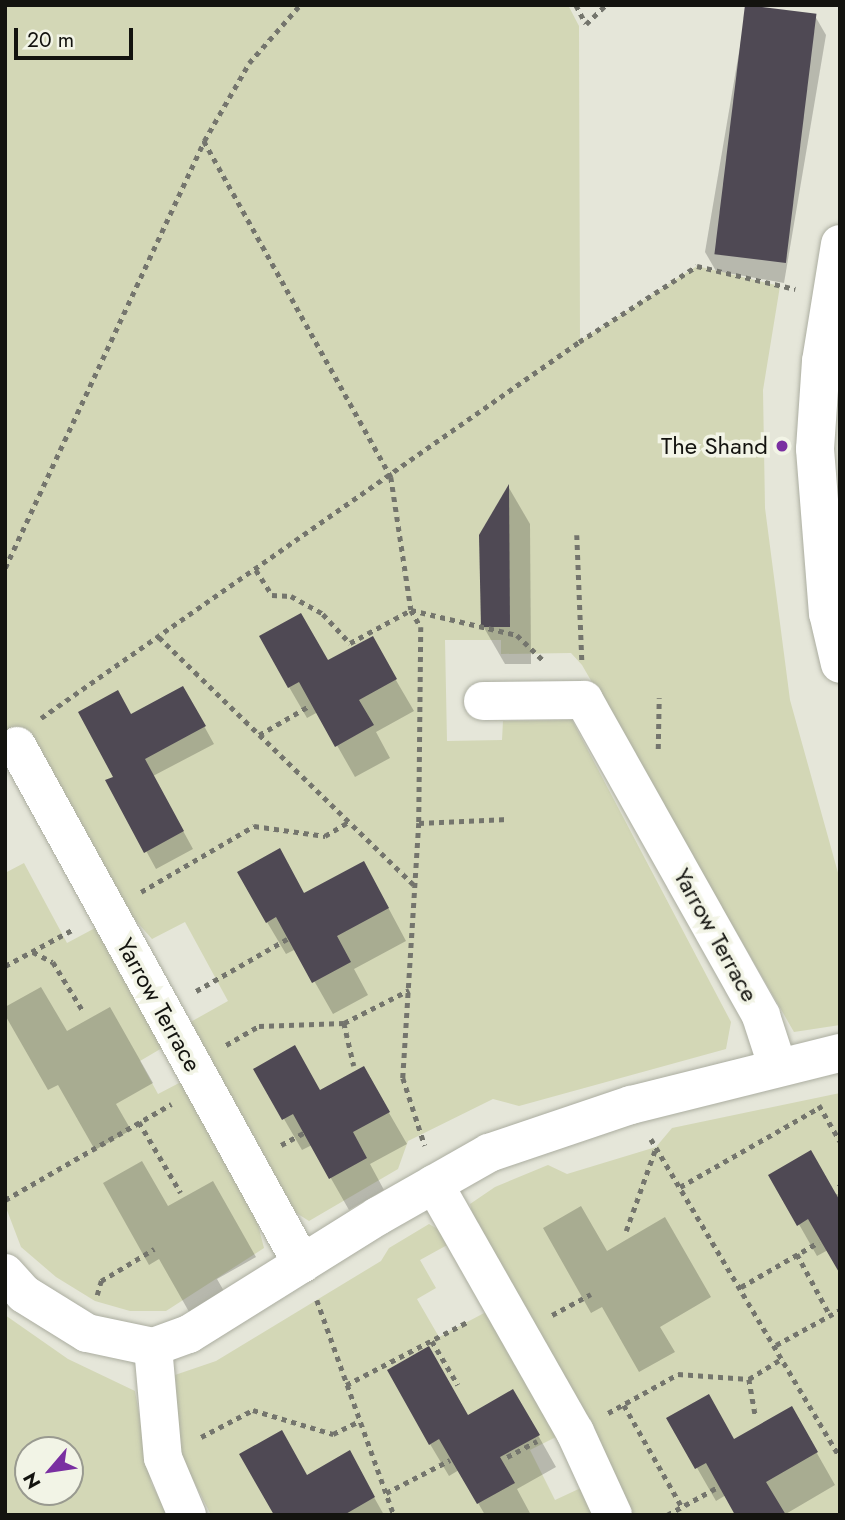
<!DOCTYPE html>
<style>
body{margin:0}
#map{position:relative;width:845px;height:1520px;overflow:hidden;background:#e5e6d9;font-family:Jost,sans-serif}
div>[style]{position:absolute}
[style*='--x']{left:calc(var(--x)*1px);top:calc(var(--y)*1px);width:calc(var(--w)*1px);rotate:calc(var(--a)*1deg)}
.green>*{inset:0;background:#d3d7b6}
.shadow>*{inset:0;background:#0003}
.building>*{inset:0;background:#4f4954;transform-origin:0 0}
.path>*{height:4.5px;margin-top:-2.25px;transform-origin:0;background:repeating-linear-gradient(90deg,#74756d 0 5px,transparent 0 10px)}
.roads{filter:drop-shadow(0 0 2px #abada0) drop-shadow(0 0 2px #abada0)}
.minor>*{height:38px;margin:-19px;padding:0 19px;transform-origin:19px;border-radius:19px;background:#fff}
.dots>*{width:19px;height:19px;translate:-50% -50%;box-sizing:border-box;border:4px solid #f2f4e6;border-radius:50%}
span{translate:-50% -50%;white-space:nowrap;text-align:center;line-height:1.15;-webkit-text-stroke:7px #f2f4e6;paint-order:stroke}
.poi-label{font-size:24px;color:#13130f}
.right{translate:-100% -50%;text-align:right}
.street-label{font-size:24px;color:#13130f}
.frame{position:absolute;inset:0;border:7px solid #13130f;pointer-events:none}
.north{position:absolute;left:14px;top:1436px;width:70px;height:70px;box-sizing:border-box;background:#f2f4e6;border:2px solid #999a90;border-radius:50%;rotate:241deg;font-size:19px;font-weight:700;line-height:28px;text-align:center;color:#13130f}
.north::after{content:'';display:block;margin:auto;width:24px;height:32px;background:#7a2fa1;clip-path:polygon(50% 0,100% 100%,50% 72%,0 100%)}
.scale{position:absolute;left:14px;top:28px;width:119px;height:32px;box-sizing:border-box;border:4px solid #13130f;border-top:0;padding-left:9px;font-size:21px;line-height:24px;white-space:nowrap;color:#13130f;-webkit-text-stroke:5px #f2f4e6;paint-order:stroke}
</style>
<div id="map">
<div class="green">
<div style="clip-path:polygon(5px 5px,568px 5px,579px 26px,580px 341px,697px 266px,780px 286px,763px 390px,765px 508px,790px 700px,840px 880px,840px 1025px,794px 1032px,582px 665px,571px 653px,501px 654px,501px 640px,445px 640px,447px 741px,502px 740px,503px 721px,572px 720px,731px 1022px,726px 1049px,519px 1106px,493px 1099px,408px 1141px,398px 1169px,309px 1221px,290px 1209px,187px 1024px,228px 1001px,185px 922px,152px 939px,121px 904px,26px 729px,5px 742px)"></div>
<div style="clip-path:polygon(24px 863px,67px 943px,97px 927px,162px 1048px,140px 1061px,158px 1094px,181px 1082px,257px 1221px,264px 1248px,166px 1311px,130px 1311px,95px 1301px,56px 1277px,21px 1247px,5px 1205px,5px 873px)"></div>
<div style="clip-path:polygon(840px 1093px,840px 1515px,631px 1515px,474px 1222px,470px 1204px,495px 1187px,548px 1165px,567px 1174px,656px 1147px,672px 1128px)"></div>
<div style="clip-path:polygon(429px 1224px,441px 1231px,449px 1244px,420px 1260px,436px 1288px,417px 1299px,439px 1337px,486px 1312px,558px 1436px,530px 1450px,555px 1500px,583px 1487px,595px 1515px,211px 1515px,178px 1450px,175px 1375px,216px 1361px,381px 1261px,389px 1248px)"></div>
<div style="clip-path:polygon(evenodd,5px 1315px,68px 1359px,135px 1391px,151px 1483px,168px 1515px,5px 1515px,5px 1315px,28px 1450px,70px 1450px,70px 1492px,28px 1492px,28px 1450px)"></div>
</div>
<div class="shadow">
<div style="clip-path:polygon(747px 5px,815px 16px,826px 35px,784px 283px,716px 271px,705px 252px)"></div>
<div style="clip-path:polygon(509px 488px,530px 524px,531px 664px,505px 664px,483px 626px)"></div>
<div style="clip-path:polygon(328px 663px,390px 670px,414px 711px,376px 732px,390px 758px,355px 777px,318px 712px,307px 718px,289px 687px)"></div>
<div style="clip-path:polygon(183px 688px,214px 744px,153px 776px,193px 849px,156px 869px,108px 781px,115px 777px,131px 716px)"></div>
<div style="clip-path:polygon(305px 895px,382px 896px,406px 941px,354px 969px,368px 995px,333px 1014px,296px 949px,286px 954px,267px 922px)"></div>
<div style="clip-path:polygon(41px 987px,67px 1031px,110px 1007px,153px 1083px,116px 1104px,131px 1130px,95px 1150px,58px 1085px,48px 1090px,5px 1015px,5px 1007px)"></div>
<div style="clip-path:polygon(363px 1068px,407px 1144px,370px 1164px,384px 1190px,349px 1210px,312px 1145px,302px 1150px,255px 1069px,320px 1092px)"></div>
<div style="clip-path:polygon(142px 1161px,168px 1206px,213px 1181px,256px 1257px,217px 1279px,232px 1305px,196px 1324px,159px 1259px,149px 1265px,103px 1183px)"></div>
<div style="clip-path:polygon(771px 1175px,840px 1195px,840px 1270px,828px 1250px,817px 1256px)"></div>
<div style="clip-path:polygon(581px 1206px,607px 1251px,665px 1217px,711px 1297px,660px 1327px,675px 1352px,639px 1372px,602px 1307px,591px 1313px,543px 1228px)"></div>
<div style="clip-path:polygon(513px 1391px,556px 1467px,517px 1489px,531px 1515px,485px 1515px,459px 1470px,449px 1476px,430px 1444px)"></div>
<div style="clip-path:polygon(669px 1419px,734px 1441px,810px 1441px,835px 1485px,784px 1515px,726px 1495px,716px 1501px)"></div>
<div style="clip-path:polygon(349px 1453px,384px 1515px,276px 1515px,307px 1477px)"></div>
</div>
<div class="building">
<div style="left:745px;top:5px;width:72px;height:251px;rotate:7deg"></div>
<div style="clip-path:polygon(509px 484px,510px 627px,481px 627px,479px 535px)"></div>
<div style="clip-path:polygon(301px 613px,328px 660px,373px 636px,397px 679px,359px 700px,374px 725px,335px 747px,299px 682px,288px 688px,259px 636px)"></div>
<div style="clip-path:polygon(183px 686px,206px 726px,145px 759px,184px 831px,144px 853px,105px 780px,113px 777px,78px 712px,118px 690px,131px 714px)"></div>
<div style="clip-path:polygon(280px 848px,304px 893px,364px 861px,389px 908px,337px 936px,351px 962px,312px 983px,276px 917px,266px 923px,237px 872px)"></div>
<div style="clip-path:polygon(295px 1045px,320px 1090px,364px 1066px,390px 1112px,353px 1132px,367px 1158px,329px 1179px,293px 1114px,282px 1120px,253px 1069px)"></div>
<div style="clip-path:polygon(811px 1150px,840px 1201px,840px 1274px,808px 1219px,797px 1226px,768px 1175px)"></div>
<div style="clip-path:polygon(429px 1346px,468px 1415px,513px 1389px,540px 1435px,500px 1457px,515px 1483px,477px 1504px,439px 1439px,429px 1445px,387px 1370px)"></div>
<div style="clip-path:polygon(709px 1394px,734px 1439px,792px 1406px,818px 1452px,766px 1482px,786px 1515px,735px 1515px,706px 1463px,695px 1469px,666px 1418px)"></div>
<div style="clip-path:polygon(282px 1430px,307px 1475px,350px 1450px,375px 1497px,344px 1515px,274px 1515px,239px 1454px)"></div>
</div>
<div class="path">
<div style="--x:576;--y:5;--w:21;--a:62"></div>
<div style="--x:586;--y:24;--w:28;--a:-44"></div>
<div style="--x:204;--y:141;--w:385;--a:60.9"></div>
<div style="--x:391;--y:477;--w:134;--a:81.4"></div>
<div style="--x:411;--y:610;--w:20;--a:60"></div>
<div style="--x:421;--y:627;--w:196;--a:90.6"></div>
<div style="--x:419;--y:823;--w:256;--a:93.6"></div>
<div style="--x:403;--y:1078;--w:71;--a:72.1"></div>
<div style="--x:577;--y:535;--w:126;--a:87.7"></div>
<div style="--x:5;--y:568;--w:471;--a:-65"></div>
<div style="--x:204;--y:141;--w:90;--a:-60"></div>
<div style="--x:249;--y:63;--w:77;--a:-48.7"></div>
<div style="--x:256;--y:570;--w:30;--a:57"></div>
<div style="--x:272;--y:595;--w:19;--a:3"></div>
<div style="--x:291;--y:596;--w:37;--a:29"></div>
<div style="--x:323;--y:614;--w:40;--a:47"></div>
<div style="--x:350;--y:643;--w:69;--a:-28.4"></div>
<div style="--x:411;--y:610;--w:109;--a:13.3"></div>
<div style="--x:517;--y:635;--w:37;--a:44"></div>
<div style="--x:159;--y:637;--w:357;--a:44.2"></div>
<div style="--x:41;--y:718;--w:656;--a:-34.95"></div>
<div style="--x:579;--y:342;--w:140;--a:-32.8"></div>
<div style="--x:697;--y:266;--w:101;--a:13.2"></div>
<div style="--x:259;--y:735;--w:58;--a:-30.1"></div>
<div style="--x:658;--y:749;--w:51;--a:-88.9"></div>
<div style="--x:419;--y:823;--w:89;--a:-2.6"></div>
<div style="--x:141;--y:892;--w:131;--a:-30.3"></div>
<div style="--x:254;--y:826;--w:72;--a:8"></div>
<div style="--x:325;--y:836;--w:29;--a:-31"></div>
<div style="--x:33;--y:952;--w:22;--a:27"></div>
<div style="--x:53;--y:962;--w:57;--a:58.5"></div>
<div style="--x:5;--y:966;--w:76;--a:-28.2"></div>
<div style="--x:196;--y:991;--w:105;--a:-29.7"></div>
<div style="--x:344;--y:1023;--w:44;--a:76.9"></div>
<div style="--x:226;--y:1045;--w:38;--a:-30"></div>
<div style="--x:259;--y:1026;--w:85;--a:-2"></div>
<div style="--x:344;--y:1023;--w:73;--a:-26.9"></div>
<div style="--x:819;--y:1105;--w:42;--a:59.7"></div>
<div style="--x:139;--y:1122;--w:82;--a:59.4"></div>
<div style="--x:651;--y:1139;--w:370;--a:59.3"></div>
<div style="--x:281;--y:1145;--w:27;--a:-28"></div>
<div style="--x:680;--y:1187;--w:161;--a:-29.7"></div>
<div style="--x:838;--y:1187;--w:2;--a:-27"></div>
<div style="--x:5;--y:1200;--w:192;--a:-30"></div>
<div style="--x:626;--y:1231;--w:89;--a:-70.3"></div>
<div style="--x:797;--y:1254;--w:69;--a:61.6"></div>
<div style="--x:741;--y:1287;--w:90;--a:-30"></div>
<div style="--x:97;--y:1295;--w:15;--a:-74"></div>
<div style="--x:101;--y:1281;--w:62;--a:-31.1"></div>
<div style="--x:317;--y:1300;--w:228;--a:70.3"></div>
<div style="--x:552;--y:1315;--w:44;--a:-28.3"></div>
<div style="--x:432;--y:1341;--w:51;--a:59.4"></div>
<div style="--x:776;--y:1345;--w:73;--a:-28.7"></div>
<div style="--x:749;--y:1379;--w:39;--a:80"></div>
<div style="--x:346;--y:1385;--w:136;--a:-27.5"></div>
<div style="--x:624;--y:1405;--w:117;--a:60.4"></div>
<div style="--x:608;--y:1413;--w:80;--a:-29.1"></div>
<div style="--x:678;--y:1374;--w:71;--a:4"></div>
<div style="--x:749;--y:1379;--w:40;--a:-32"></div>
<div style="--x:201;--y:1437;--w:59;--a:-27.4"></div>
<div style="--x:253;--y:1410;--w:84;--a:16.7"></div>
<div style="--x:333;--y:1434;--w:30;--a:-26"></div>
<div style="--x:507;--y:1457;--w:34;--a:-28"></div>
<div style="--x:386;--y:1493;--w:72;--a:-27.3"></div>
<div style="--x:667;--y:1515;--w:58;--a:-28.8"></div>
</div>
<div class="roads">
<div class="minor">
<div style="--x:840;--y:244;--w:119;--a:99.2"></div>
<div style="--x:821;--y:361;--w:88;--a:93.9"></div>
<div style="--x:815;--y:449;--w:165;--a:85.5"></div>
<div style="--x:828;--y:613;--w:52;--a:76.8"></div>
<div style="--x:483;--y:701;--w:101;--a:-0.6"></div>
<div style="--x:584;--y:700;--w:362;--a:60.7"></div>
<div style="--x:761;--y:1016;--w:52;--a:71.9"></div>
<div style="--x:17;--y:746;--w:591;--a:61.18"></div>
<div style="--x:434;--y:1184;--w:285;--a:60.4"></div>
<div style="--x:575;--y:1432;--w:91;--a:65.4"></div>
<div style="--x:5;--y:1273;--w:28;--a:48"></div>
<div style="--x:24;--y:1294;--w:74;--a:31.8"></div>
<div style="--x:87;--y:1333;--w:67;--a:12"></div>
<div style="--x:153;--y:1347;--w:38;--a:-20"></div>
<div style="--x:189;--y:1334;--w:223;--a:-32"></div>
<div style="--x:378;--y:1216;--w:128;--a:-29.6"></div>
<div style="--x:489;--y:1153;--w:150;--a:-18.7"></div>
<div style="--x:631;--y:1105;--w:215;--a:-14"></div>
<div style="--x:153;--y:1347;--w:111;--a:84.9"></div>
<div style="--x:163;--y:1458;--w:62;--a:67.2"></div>
</div>
</div>
<div class="dots">
<div style="left:782px;top:446px;background:#7a2fa1"></div>
</div>
<div class="poi-label">
<span class="right" style="left:768px;top:446px">The Shand</span>
</div>
<div class="street-label">
<span style="left:716px;top:935px;rotate:61deg">Yarrow Terrace</span>
<span style="left:159px;top:1005px;rotate:61deg">Yarrow Terrace</span>
</div>
<div class="frame"></div>
<div class="north">N</div>
<div class="scale">20 m</div>
</div>
